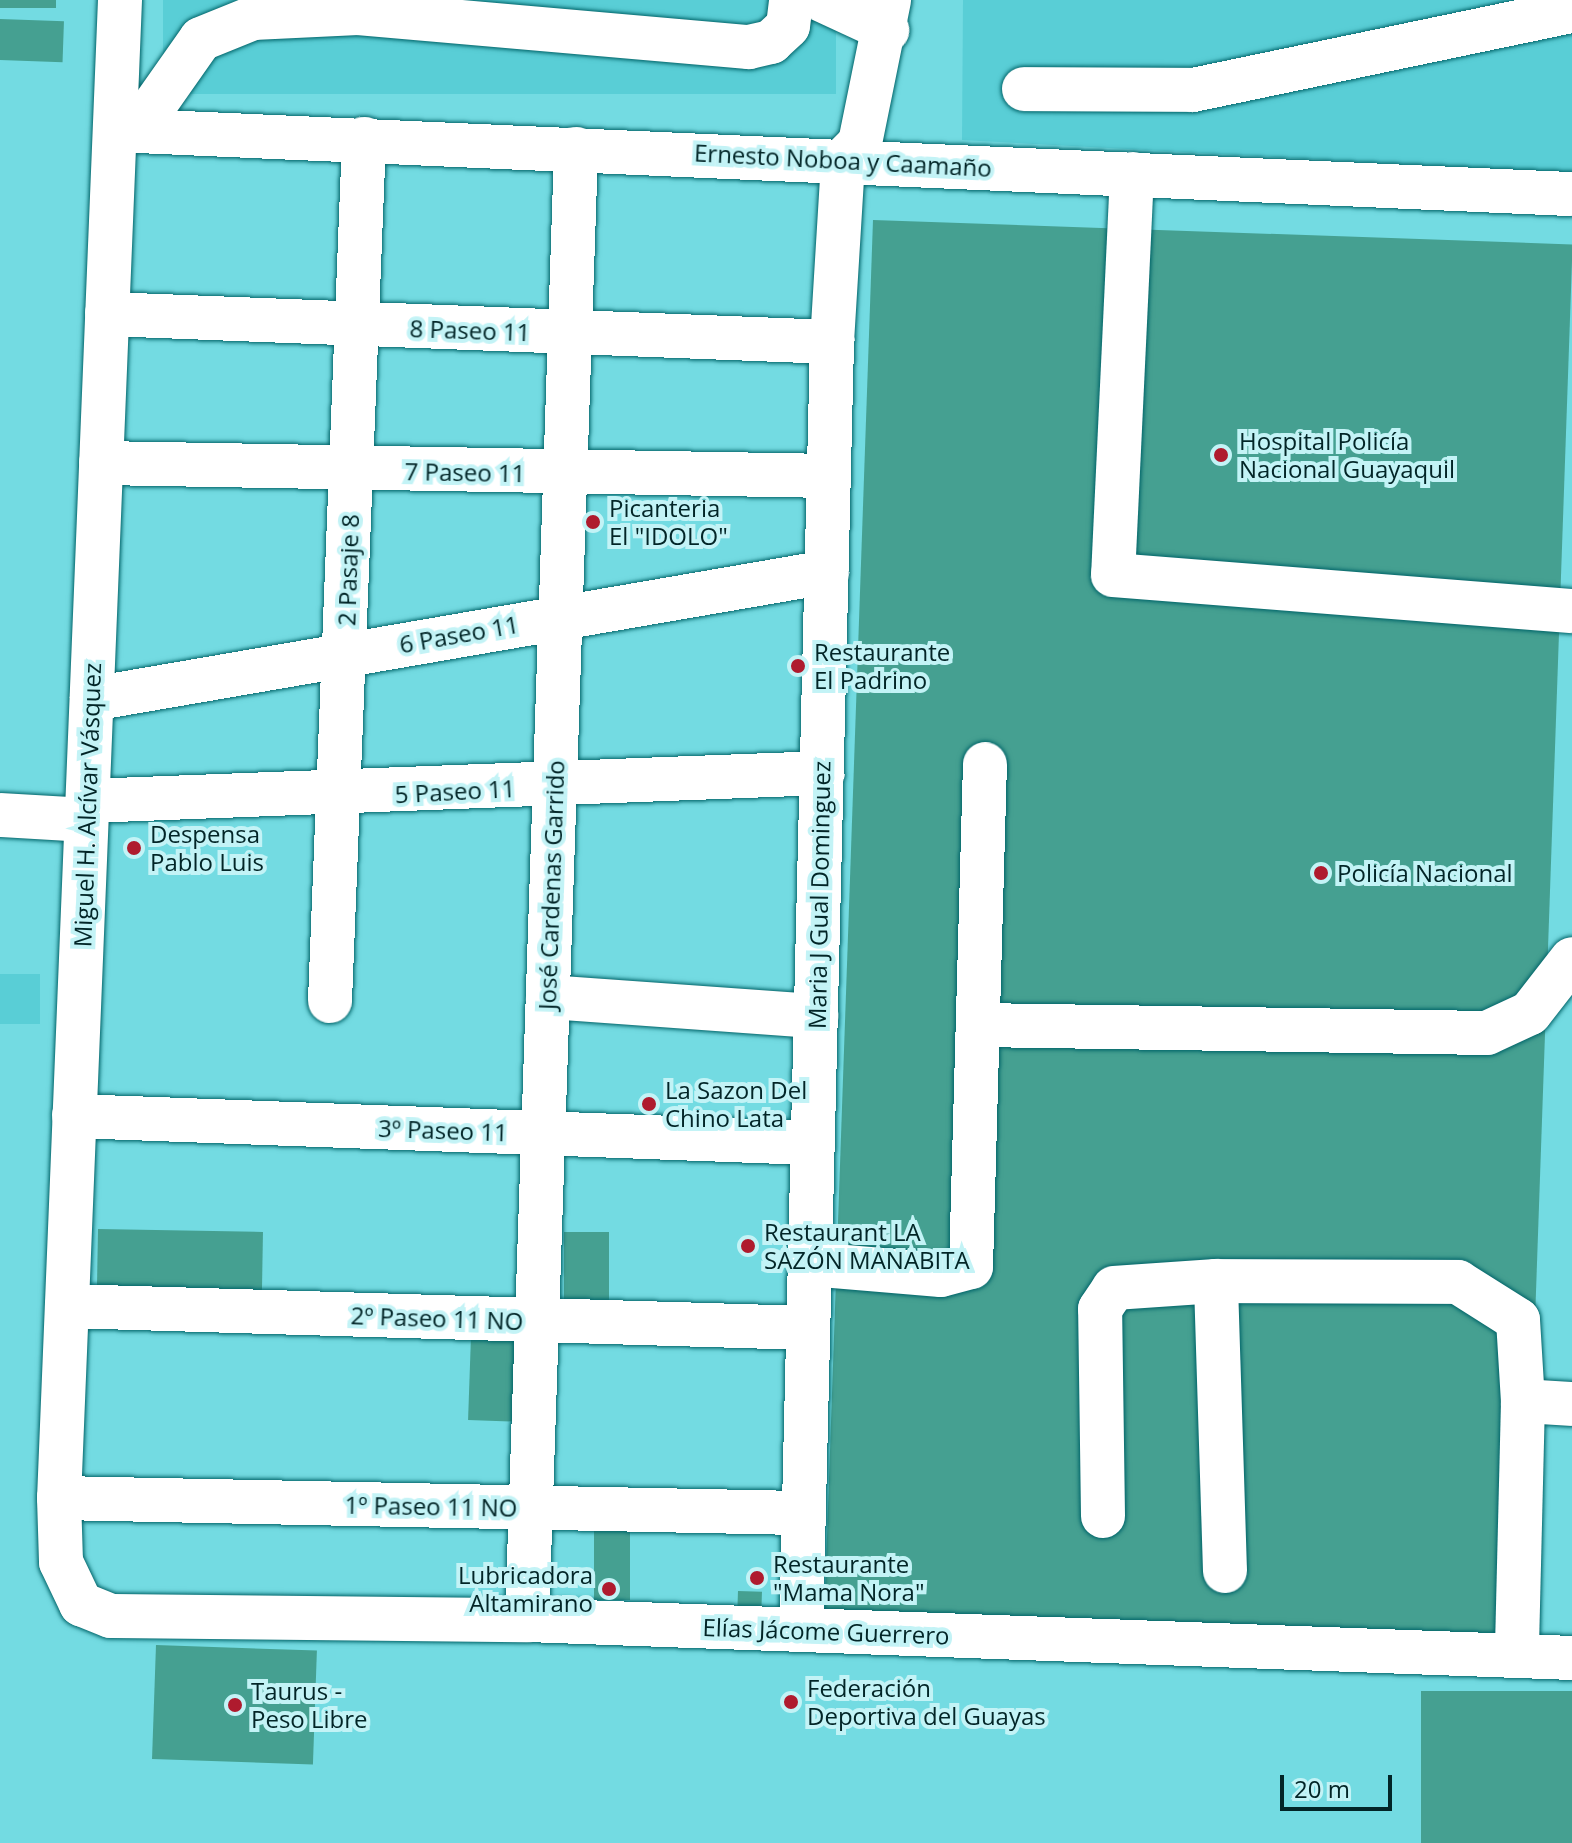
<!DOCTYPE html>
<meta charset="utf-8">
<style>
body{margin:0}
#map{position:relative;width:1572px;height:1843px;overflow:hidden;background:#73dbe2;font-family:"Open Sans",sans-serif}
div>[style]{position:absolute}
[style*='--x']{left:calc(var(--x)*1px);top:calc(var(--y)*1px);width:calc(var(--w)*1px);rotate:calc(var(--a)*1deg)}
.built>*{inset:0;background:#59ced6;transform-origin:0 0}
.building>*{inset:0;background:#45a091;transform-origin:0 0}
.roads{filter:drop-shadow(0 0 2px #016469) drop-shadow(0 0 2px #016469)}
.minor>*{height:44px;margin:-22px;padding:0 22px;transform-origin:22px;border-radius:22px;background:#fff}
.dots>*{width:22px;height:22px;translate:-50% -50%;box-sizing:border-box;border:4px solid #c3f3f6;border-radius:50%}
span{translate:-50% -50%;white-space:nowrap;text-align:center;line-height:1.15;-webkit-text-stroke:8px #c3f3f6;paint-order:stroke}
.street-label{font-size:24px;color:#022527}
.poi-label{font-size:24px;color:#022527}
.left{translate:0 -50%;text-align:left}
.right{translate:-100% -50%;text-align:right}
.scale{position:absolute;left:1280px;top:1775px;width:112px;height:36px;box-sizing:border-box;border:4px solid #022527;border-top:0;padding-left:10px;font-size:24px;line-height:28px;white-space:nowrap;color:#022527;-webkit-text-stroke:6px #c3f3f6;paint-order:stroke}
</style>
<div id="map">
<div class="built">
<div style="left:163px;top:0;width:673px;height:94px"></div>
<div style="clip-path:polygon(963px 0,1572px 0,1572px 173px,962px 140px)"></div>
<div style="left:0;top:974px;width:40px;height:50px"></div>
</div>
<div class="building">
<div style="left:0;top:0;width:56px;height:8px"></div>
<div style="left:0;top:19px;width:64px;height:41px;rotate:2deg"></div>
<div style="left:873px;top:220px;width:700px;height:1397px;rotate:2deg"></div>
<div style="left:98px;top:1229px;width:165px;height:68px;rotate:1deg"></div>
<div style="left:564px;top:1232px;width:45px;height:73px"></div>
<div style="left:471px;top:1336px;width:53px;height:84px;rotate:2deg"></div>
<div style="left:594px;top:1530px;width:36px;height:70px"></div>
<div style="left:738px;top:1591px;width:24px;height:20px;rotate:2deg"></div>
<div style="left:156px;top:1645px;width:161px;height:114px;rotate:2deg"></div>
<div style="left:1421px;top:1691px;width:151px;height:152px"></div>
</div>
<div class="roads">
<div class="minor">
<div style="--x:120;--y:0;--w:1499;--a:92.33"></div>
<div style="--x:59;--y:1498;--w:64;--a:88.2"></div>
<div style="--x:61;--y:1562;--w:47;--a:64.5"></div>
<div style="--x:81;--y:1604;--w:32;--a:22"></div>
<div style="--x:111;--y:1616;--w:416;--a:0.6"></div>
<div style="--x:527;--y:1620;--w:1046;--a:2.08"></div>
<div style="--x:822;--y:0;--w:72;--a:24.8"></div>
<div style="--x:1024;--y:89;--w:169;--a:0.3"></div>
<div style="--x:1193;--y:90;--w:387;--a:-11.8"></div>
<div style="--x:115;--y:130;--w:1458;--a:2.52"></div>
<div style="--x:137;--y:130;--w:111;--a:-54.9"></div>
<div style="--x:201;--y:39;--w:56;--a:-22"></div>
<div style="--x:253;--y:18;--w:105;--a:-2.7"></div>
<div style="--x:358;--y:13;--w:392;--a:5"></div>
<div style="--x:749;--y:47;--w:23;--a:-13"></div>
<div style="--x:771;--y:42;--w:23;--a:-43"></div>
<div style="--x:788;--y:26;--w:26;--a:-83"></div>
<div style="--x:1132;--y:174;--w:401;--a:92.7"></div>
<div style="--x:1113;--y:575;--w:460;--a:4.5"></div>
<div style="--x:107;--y:314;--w:726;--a:2.21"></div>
<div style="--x:101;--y:463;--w:728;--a:1.02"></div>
<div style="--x:92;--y:699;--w:746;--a:-9.8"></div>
<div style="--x:88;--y:801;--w:735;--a:-2.18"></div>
<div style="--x:0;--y:815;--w:86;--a:3.3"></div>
<div style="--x:548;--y:997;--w:269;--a:4.1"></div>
<div style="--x:330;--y:1001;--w:863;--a:-87.74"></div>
<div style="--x:979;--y:1025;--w:508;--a:0.9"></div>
<div style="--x:1487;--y:1033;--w:47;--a:-24.9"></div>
<div style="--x:1530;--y:1013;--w:68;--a:-52.1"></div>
<div style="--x:74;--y:1116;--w:738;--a:2.1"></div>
<div style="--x:810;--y:1264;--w:131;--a:4.8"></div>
<div style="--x:941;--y:1275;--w:31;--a:-15"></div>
<div style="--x:971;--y:1267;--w:503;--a:-88.41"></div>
<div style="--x:67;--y:1306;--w:741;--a:1.7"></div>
<div style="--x:1523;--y:1401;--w:49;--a:3.5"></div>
<div style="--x:59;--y:1498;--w:744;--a:1.16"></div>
<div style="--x:1103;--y:1516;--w:207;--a:-90.8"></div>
<div style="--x:1100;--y:1309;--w:25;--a:-56"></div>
<div style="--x:1114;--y:1288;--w:102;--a:-3.9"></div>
<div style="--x:1225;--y:1571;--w:290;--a:-91.8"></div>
<div style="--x:1216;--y:1281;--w:242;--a:0.2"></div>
<div style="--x:1458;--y:1282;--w:71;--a:32.3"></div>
<div style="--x:1518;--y:1320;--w:81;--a:86.5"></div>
<div style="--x:1523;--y:1401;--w:254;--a:91.4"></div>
<div style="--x:527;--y:1620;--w:1472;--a:-88.09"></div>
<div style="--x:801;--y:1630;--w:1288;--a:-88.62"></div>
<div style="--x:832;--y:342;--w:182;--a:-86.5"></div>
<div style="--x:843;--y:160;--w:24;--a:-45"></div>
<div style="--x:860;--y:143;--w:146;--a:-78.5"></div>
</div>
</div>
<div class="dots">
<div style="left:1221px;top:455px;background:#af1b2e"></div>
<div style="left:593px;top:522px;background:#af1b2e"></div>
<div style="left:798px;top:666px;background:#af1b2e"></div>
<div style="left:134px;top:848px;background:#af1b2e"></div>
<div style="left:1321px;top:873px;background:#af1b2e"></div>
<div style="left:649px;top:1104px;background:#af1b2e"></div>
<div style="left:748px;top:1246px;background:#af1b2e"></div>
<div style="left:757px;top:1578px;background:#af1b2e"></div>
<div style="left:609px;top:1589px;background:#af1b2e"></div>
<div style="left:791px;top:1702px;background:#af1b2e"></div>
<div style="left:235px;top:1705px;background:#af1b2e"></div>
</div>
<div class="street-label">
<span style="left:843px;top:160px;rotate:3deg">Ernesto Noboa y Caamaño</span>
<span style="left:470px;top:330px;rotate:2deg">8 Paseo 11</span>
<span style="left:465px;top:472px;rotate:1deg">7 Paseo 11</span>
<span style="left:348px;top:570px;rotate:-88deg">2 Pasaje 8</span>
<span style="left:459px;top:634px;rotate:-10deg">6 Paseo 11</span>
<span style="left:455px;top:791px;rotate:-3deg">5 Paseo 11</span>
<span style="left:87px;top:805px;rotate:-88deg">Miguel H. Alcívar Vásquez</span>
<span style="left:551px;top:885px;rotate:-88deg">José Cardenas Garrido</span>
<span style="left:819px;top:895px;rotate:-89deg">Maria J Gual Dominguez</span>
<span style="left:443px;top:1130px;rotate:2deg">3º Paseo 11</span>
<span style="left:437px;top:1318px;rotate:2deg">2º Paseo 11 NO</span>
<span style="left:431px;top:1506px;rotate:1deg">1º Paseo 11 NO</span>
<span style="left:826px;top:1631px;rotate:2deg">Elías Jácome Guerrero</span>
</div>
<div class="poi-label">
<span class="left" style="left:1239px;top:455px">Hospital Policía<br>Nacional Guayaquil</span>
<span class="left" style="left:609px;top:522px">Picanteria<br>El "IDOLO"</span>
<span class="left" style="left:814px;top:666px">Restaurante<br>El Padrino</span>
<span class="left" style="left:150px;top:848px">Despensa<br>Pablo Luis</span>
<span class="left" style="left:1337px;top:873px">Policía Nacional</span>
<span class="left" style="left:665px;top:1104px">La Sazon Del<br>Chino Lata</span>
<span class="left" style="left:764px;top:1246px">Restaurant LA<br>SAZÓN MANABITA</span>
<span class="left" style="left:773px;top:1578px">Restaurante<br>"Mama Nora"</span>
<span class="right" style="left:593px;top:1589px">Lubricadora<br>Altamirano</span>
<span class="left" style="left:807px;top:1702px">Federación<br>Deportiva del Guayas</span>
<span class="left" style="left:251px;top:1705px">Taurus -<br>Peso Libre</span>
</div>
<div class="scale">20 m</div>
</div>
